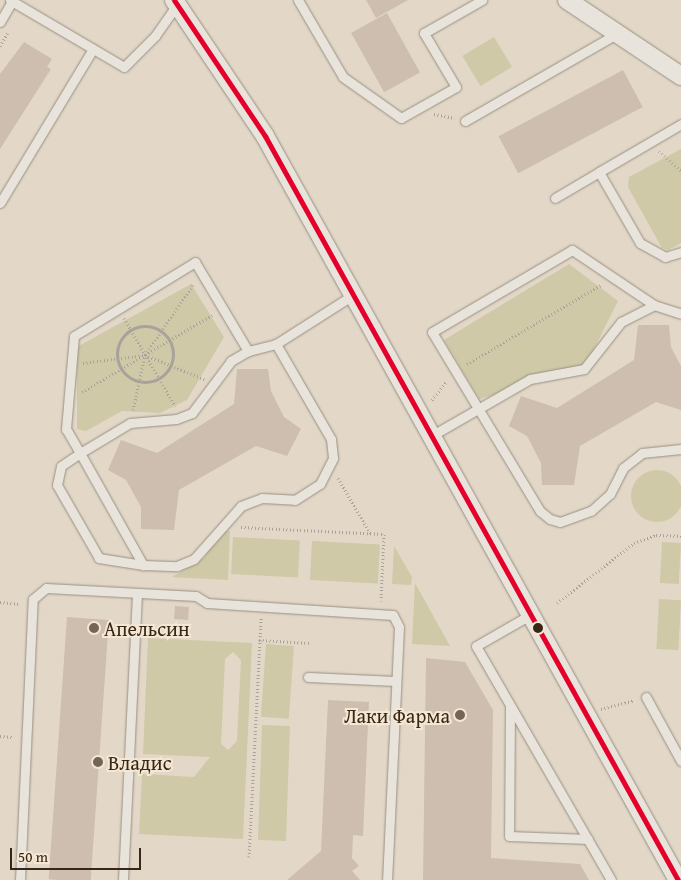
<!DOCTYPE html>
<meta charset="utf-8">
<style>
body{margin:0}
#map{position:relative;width:681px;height:880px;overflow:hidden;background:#e3d8c7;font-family:"Gentium Book Plus",serif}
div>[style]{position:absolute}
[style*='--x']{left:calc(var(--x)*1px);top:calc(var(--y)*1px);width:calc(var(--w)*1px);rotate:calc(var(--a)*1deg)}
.green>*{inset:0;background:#cfc9a7;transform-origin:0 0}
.round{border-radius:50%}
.building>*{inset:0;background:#cdbeaf;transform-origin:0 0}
.path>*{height:3px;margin-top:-1.5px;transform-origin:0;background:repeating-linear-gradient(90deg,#a8a29a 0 1px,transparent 0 3.5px)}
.path>.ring{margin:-1.5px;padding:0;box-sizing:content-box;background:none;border:3px solid #a8a29a;border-radius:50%}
.roads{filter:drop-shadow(0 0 1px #988f83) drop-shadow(0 0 1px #988f83)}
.lane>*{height:9px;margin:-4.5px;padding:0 4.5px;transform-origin:4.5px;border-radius:4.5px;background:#e8e3db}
.street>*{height:18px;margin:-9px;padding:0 9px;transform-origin:9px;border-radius:9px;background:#e8e3db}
.bus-1>*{height:5px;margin:-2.5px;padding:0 2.5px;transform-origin:2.5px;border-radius:2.5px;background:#e4002b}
.dots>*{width:14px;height:14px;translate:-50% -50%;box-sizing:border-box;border:2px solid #f4e7d3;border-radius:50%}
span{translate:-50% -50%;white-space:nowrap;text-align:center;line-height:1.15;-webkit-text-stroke:4px #f4e7d3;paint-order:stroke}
.poi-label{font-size:20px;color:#382716}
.left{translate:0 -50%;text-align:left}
.right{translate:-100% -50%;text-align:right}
.scale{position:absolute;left:10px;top:848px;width:131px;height:22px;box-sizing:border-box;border:2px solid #382716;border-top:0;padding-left:6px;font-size:15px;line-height:18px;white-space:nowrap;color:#382716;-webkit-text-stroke:4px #f4e7d3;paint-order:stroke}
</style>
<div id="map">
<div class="green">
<div style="left:494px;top:37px;width:35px;height:37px;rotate:59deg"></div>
<div style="clip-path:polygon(681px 149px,681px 243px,668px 250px,662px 248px,628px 187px,629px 177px)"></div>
<div style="clip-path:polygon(569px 264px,618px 301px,584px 369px,479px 399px,444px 340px)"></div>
<div style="clip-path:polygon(191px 284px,224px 337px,187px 400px,160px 413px,122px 411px,86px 431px,77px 429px,77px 347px)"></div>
<div class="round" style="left:631px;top:470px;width:52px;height:52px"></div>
<div style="clip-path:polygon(221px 531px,230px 531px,228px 580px,172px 577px,204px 558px)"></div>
<div style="left:233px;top:537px;width:67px;height:37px;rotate:3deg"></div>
<div style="left:312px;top:541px;width:68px;height:39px;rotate:3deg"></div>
<div style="left:662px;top:542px;width:19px;height:41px;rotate:3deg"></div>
<div style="clip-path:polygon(394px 546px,412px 577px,411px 585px,392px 584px)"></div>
<div style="clip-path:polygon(415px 583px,450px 646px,412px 644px)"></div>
<div style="left:659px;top:599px;width:22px;height:50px;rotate:3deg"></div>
<div style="clip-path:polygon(evenodd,148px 638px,252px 643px,243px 839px,139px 834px,142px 774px,194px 777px,210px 757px,143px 754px,148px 638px,233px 652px,241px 660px,237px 741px,228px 750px,221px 744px,225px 659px,233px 652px)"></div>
<div style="left:266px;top:644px;width:28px;height:73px;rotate:4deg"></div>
<div style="left:262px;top:725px;width:28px;height:115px;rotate:2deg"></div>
</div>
<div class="building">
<div style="clip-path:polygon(366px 0,408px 0,376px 18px)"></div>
<div style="left:387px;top:13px;width:68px;height:41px;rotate:61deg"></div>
<div style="clip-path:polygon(24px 42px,52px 59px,47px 67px,51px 69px,0 149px,0 74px)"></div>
<div style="left:623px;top:70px;width:42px;height:141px;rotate:62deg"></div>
<div style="clip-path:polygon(638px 325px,669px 325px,671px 347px,681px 366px,681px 410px,656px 402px,580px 446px,574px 485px,542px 485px,541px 463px,527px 436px,509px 426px,521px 396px,557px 408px,634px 360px)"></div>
<div style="clip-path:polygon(237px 369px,268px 369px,271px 391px,284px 417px,301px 429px,287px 456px,256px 446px,179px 490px,174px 530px,141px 529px,141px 507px,126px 480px,108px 470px,121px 440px,157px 453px,234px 404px)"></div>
<div style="left:175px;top:606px;width:14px;height:13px;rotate:4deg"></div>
<div style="left:67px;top:617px;width:42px;height:263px;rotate:4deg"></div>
<div style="clip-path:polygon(426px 658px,465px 662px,493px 710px,491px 858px,580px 864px,589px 880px,423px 880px)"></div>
<div style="clip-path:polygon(328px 700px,369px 702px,363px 836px,353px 835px,352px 858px,359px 866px,352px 871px,360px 880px,287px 880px,321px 851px)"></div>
</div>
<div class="path">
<div style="--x:0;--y:46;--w:16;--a:-60"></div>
<div style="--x:434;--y:114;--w:21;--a:11"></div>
<div style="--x:659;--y:151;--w:30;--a:42"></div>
<div style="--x:124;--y:318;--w:102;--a:59.9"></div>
<div class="ring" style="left:117px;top:326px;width:53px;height:53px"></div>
<div style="--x:83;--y:363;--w:63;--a:-7.4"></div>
<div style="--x:145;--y:355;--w:64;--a:22.1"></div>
<div style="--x:467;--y:364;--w:156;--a:-30.5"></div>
<div style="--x:82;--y:392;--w:151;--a:-30.6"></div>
<div style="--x:432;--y:400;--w:24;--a:-52"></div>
<div style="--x:133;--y:410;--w:56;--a:-77.7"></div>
<div style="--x:145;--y:355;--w:85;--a:-55.6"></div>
<div style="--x:338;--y:478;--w:64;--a:59.8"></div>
<div style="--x:241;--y:527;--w:143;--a:2.8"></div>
<div style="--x:384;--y:534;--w:67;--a:92.6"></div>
<div style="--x:0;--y:602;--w:20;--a:6"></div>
<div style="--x:557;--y:603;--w:98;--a:-37.9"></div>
<div style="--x:634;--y:543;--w:23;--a:-20"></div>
<div style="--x:656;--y:535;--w:25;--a:2"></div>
<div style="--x:259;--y:640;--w:51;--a:3.4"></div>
<div style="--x:601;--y:709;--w:34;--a:-15"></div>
<div style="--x:0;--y:736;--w:14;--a:4"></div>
<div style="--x:249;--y:857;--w:239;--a:-87.1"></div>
</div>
<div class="roads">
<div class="lane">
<div style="--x:10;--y:0;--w:132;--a:30.4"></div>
<div style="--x:124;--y:67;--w:44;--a:-45"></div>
<div style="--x:155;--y:36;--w:38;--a:-55"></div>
<div style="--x:298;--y:0;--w:89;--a:59.7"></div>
<div style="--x:343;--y:77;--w:71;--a:35.3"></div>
<div style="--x:401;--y:118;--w:63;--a:-29.4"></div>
<div style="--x:456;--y:87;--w:63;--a:-120.7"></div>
<div style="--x:424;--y:33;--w:67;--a:-29.6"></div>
<div style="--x:0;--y:22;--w:24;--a:-60"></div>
<div style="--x:465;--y:121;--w:177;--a:-29.9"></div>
<div style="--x:599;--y:172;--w:95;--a:-30.3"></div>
<div style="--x:555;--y:198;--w:51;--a:-30.6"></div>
<div style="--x:599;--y:172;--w:82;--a:60"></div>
<div style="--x:640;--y:243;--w:29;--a:29"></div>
<div style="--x:665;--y:257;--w:17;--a:-17"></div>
<div style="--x:0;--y:203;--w:180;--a:-58.9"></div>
<div style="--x:654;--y:305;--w:99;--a:-146.1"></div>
<div style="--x:572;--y:250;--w:162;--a:149.6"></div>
<div style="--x:432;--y:332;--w:209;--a:58.9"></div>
<div style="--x:540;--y:511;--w:13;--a:39"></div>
<div style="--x:550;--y:519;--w:10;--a:17"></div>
<div style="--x:560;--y:522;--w:33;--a:-20"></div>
<div style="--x:591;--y:511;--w:25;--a:-42"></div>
<div style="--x:610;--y:494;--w:29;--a:-63"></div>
<div style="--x:623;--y:468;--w:24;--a:-38"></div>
<div style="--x:642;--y:453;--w:39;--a:-6"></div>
<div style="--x:276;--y:344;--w:29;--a:166"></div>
<div style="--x:248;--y:351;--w:20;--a:150"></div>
<div style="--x:231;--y:361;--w:65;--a:126.9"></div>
<div style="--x:192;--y:413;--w:17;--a:159"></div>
<div style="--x:176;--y:419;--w:46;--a:175"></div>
<div style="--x:130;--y:423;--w:58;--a:149"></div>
<div style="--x:80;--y:453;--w:129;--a:60.6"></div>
<div style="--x:143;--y:565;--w:34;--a:2"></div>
<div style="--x:177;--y:566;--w:18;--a:-22"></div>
<div style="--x:194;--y:559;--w:71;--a:-48.4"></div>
<div style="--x:241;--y:506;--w:22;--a:-21"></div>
<div style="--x:262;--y:498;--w:33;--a:3"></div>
<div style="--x:295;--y:500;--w:30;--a:-33"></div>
<div style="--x:320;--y:484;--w:29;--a:-63"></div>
<div style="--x:333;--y:458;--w:19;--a:-96"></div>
<div style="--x:331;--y:439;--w:110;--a:-120.1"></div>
<div style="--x:276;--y:344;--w:91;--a:-32.5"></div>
<div style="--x:431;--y:436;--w:114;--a:-29.9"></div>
<div style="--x:530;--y:379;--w:55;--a:-10.5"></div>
<div style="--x:584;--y:369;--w:60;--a:-51.8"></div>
<div style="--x:621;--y:322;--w:37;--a:-27"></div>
<div style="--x:654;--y:305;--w:28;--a:18"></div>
<div style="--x:143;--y:565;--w:45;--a:-171"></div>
<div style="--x:99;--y:558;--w:84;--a:-119.9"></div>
<div style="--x:57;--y:485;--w:19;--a:-78"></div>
<div style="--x:61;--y:466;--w:23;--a:-34"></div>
<div style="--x:80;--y:453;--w:28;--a:-120"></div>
<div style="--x:66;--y:429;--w:93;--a:-85.1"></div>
<div style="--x:74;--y:336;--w:142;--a:-31.4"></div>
<div style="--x:195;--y:262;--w:104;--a:59.2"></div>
<div style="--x:530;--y:615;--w:62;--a:150.1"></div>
<div style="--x:476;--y:646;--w:270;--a:60"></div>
<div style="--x:308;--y:677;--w:88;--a:2.6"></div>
<div style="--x:646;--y:697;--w:73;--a:61.3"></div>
<div style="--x:510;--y:706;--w:130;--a:90.4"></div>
<div style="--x:509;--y:836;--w:79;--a:2.2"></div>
<div style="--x:20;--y:880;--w:281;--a:-87.4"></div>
<div style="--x:33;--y:599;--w:17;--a:-40"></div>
<div style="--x:46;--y:588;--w:150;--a:3.1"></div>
<div style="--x:196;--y:596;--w:13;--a:32"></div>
<div style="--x:207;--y:603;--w:186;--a:3.7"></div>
<div style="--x:393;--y:615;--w:13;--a:63"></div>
<div style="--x:399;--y:627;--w:253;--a:92.7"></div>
<div style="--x:123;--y:880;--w:287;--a:-87.2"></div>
</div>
<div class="street">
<div style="--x:174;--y:0;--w:164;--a:56.2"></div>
<div style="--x:265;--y:136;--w:851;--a:60.97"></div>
<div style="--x:567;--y:0;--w:137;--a:33.7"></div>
</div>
</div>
<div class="bus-1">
<div style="--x:174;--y:0;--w:164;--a:56.2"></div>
<div style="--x:265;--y:136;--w:851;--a:60.97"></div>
</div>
<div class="dots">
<div style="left:94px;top:628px;background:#746554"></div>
<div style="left:538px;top:628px;background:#382716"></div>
<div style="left:460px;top:715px;background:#746554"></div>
<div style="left:98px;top:762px;background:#746554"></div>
</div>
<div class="poi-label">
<span class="left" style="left:104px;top:628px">Апельсин</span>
<span class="right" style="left:450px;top:715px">Лаки Фарма</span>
<span class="left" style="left:108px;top:762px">Владис</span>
</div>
<div class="scale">50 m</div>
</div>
